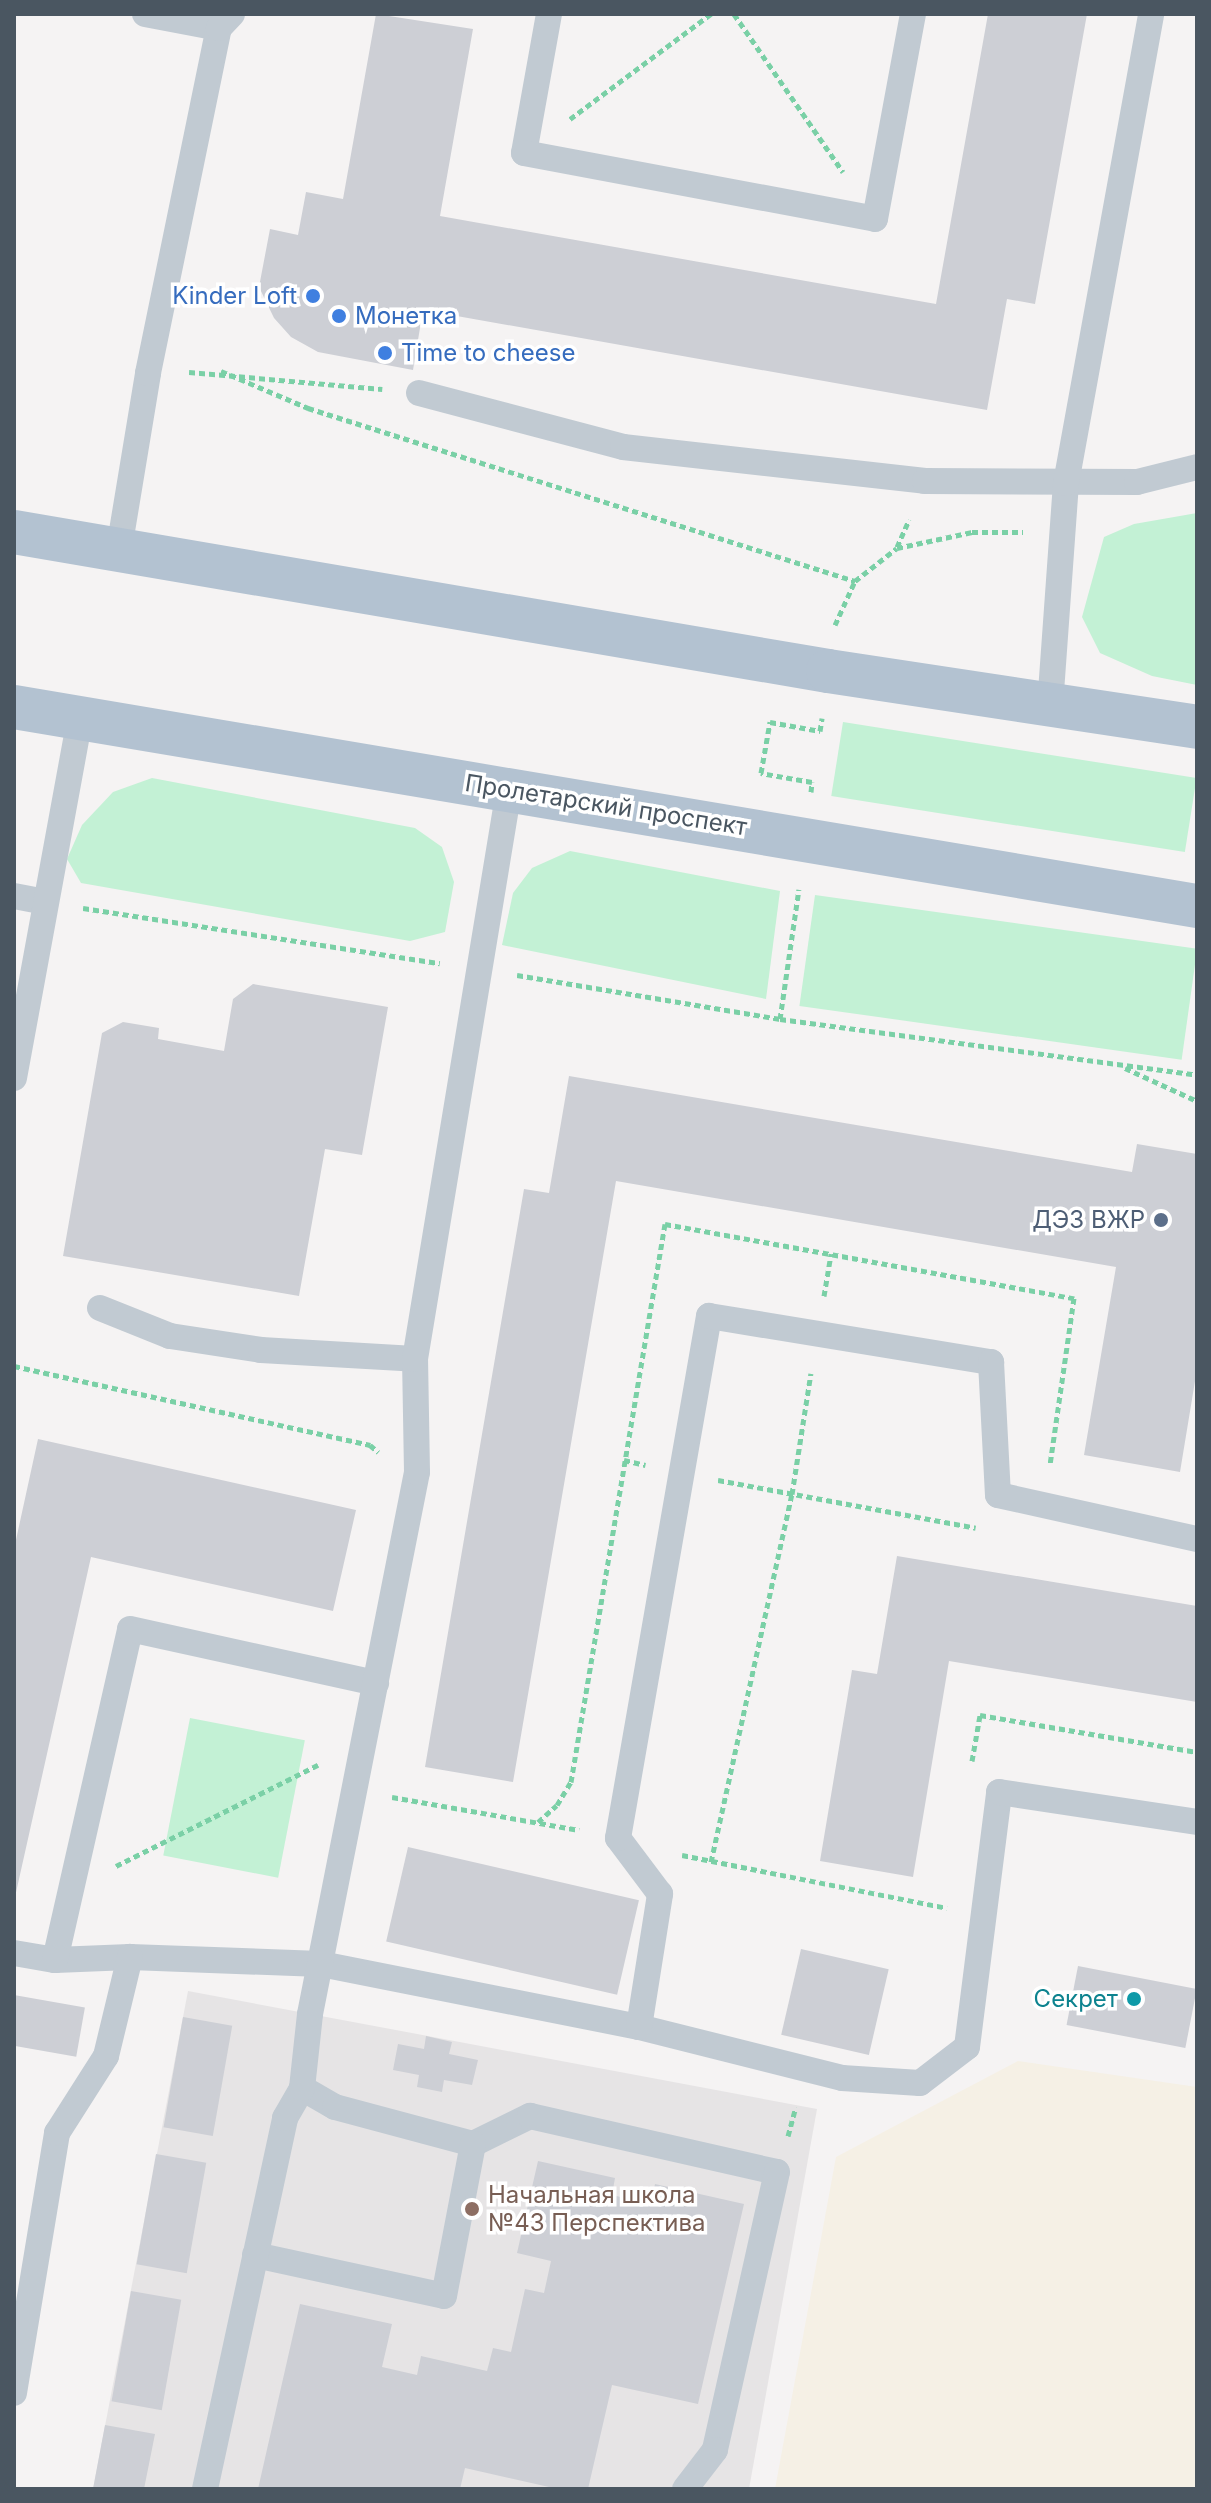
<!DOCTYPE html>
<meta charset="utf-8">
<style>
body{margin:0}
#map{position:relative;width:1211px;height:2503px;overflow:hidden;background:#f5f3f3;font-family:Inter,sans-serif}
div>[style]{position:absolute}
[style*='--x']{left:calc(var(--x)*1px);top:calc(var(--y)*1px);width:calc(var(--w)*1px);rotate:calc(var(--a)*1deg)}
.education>*{inset:0;background:#e6e4e5}
.green>*{inset:0;background:#c3f1d5;transform-origin:0 0}
.sand>*{inset:0;background:#f5f0e5}
.building>*{inset:0;background:#cdcfd5;transform-origin:0 0}
.path>*{height:5px;margin-top:-2.5px;transform-origin:0;background:repeating-linear-gradient(90deg,#7ad0a6 0 6px,transparent 0 10px)}
.service>*{height:26px;margin:-13px;padding:0 13px;transform-origin:13px;border-radius:13px;background:#c1cad2}
.primary>*{height:44px;margin:-22px;padding:0 22px;transform-origin:22px;border-radius:22px;background:#b3c2d1}
.dots>*{width:22px;height:22px;translate:-50% -50%;box-sizing:border-box;border:4px solid #fff;border-radius:50%}
span{translate:-50% -50%;white-space:nowrap;text-align:center;line-height:1.15;-webkit-text-stroke:7px #fff;paint-order:stroke}
.shop-label{font-size:24px;color:#366cbe}
.right{translate:-100% -50%;text-align:right}
.left{translate:0 -50%;text-align:left}
.street-label{font-size:24px;color:#4a5661}
.service-label{font-size:24px;color:#4e5e75}
.culture-label{font-size:24px;color:#0d838f}
.education-label{font-size:24px;color:#785e54}
.frame{position:absolute;inset:0;border:16px solid #4a5661;pointer-events:none}
</style>
<div id="map">
<div class="education">
<div style="clip-path:polygon(188px 1991px,817px 2109px,749px 2489px,93px 2489px)"></div>
</div>
<div class="green">
<div style="clip-path:polygon(1197px 513px,1197px 685px,1152px 676px,1100px 653px,1082px 617px,1104px 537px,1134px 524px)"></div>
<div style="left:843px;top:722px;width:358px;height:75px;rotate:9deg"></div>
<div style="clip-path:polygon(152px 778px,415px 828px,442px 847px,454px 882px,445px 932px,410px 941px,81px 883px,67px 859px,82px 825px,113px 792px)"></div>
<div style="clip-path:polygon(570px 851px,780px 891px,766px 999px,502px 945px,513px 893px,532px 868px)"></div>
<div style="left:815px;top:895px;width:386px;height:112px;rotate:8deg"></div>
<div style="left:190px;top:1718px;width:117px;height:140px;rotate:11deg"></div>
</div>
<div class="sand">
<div style="clip-path:polygon(1018px 2061px,1197px 2087px,1197px 2489px,775px 2489px,836px 2157px)"></div>
</div>
<div class="building">
<div style="clip-path:polygon(376px 14px,473px 29px,440px 216px,936px 304px,988px 14px,1087px 14px,1035px 304px,1007px 299px,987px 410px,423px 310px,413px 370px,318px 352px,291px 337px,274px 318px,259px 287px,270px 229px,298px 235px,306px 192px,343px 199px)"></div>
<div style="clip-path:polygon(253px 984px,388px 1007px,362px 1155px,325px 1149px,299px 1296px,63px 1256px,102px 1033px,123px 1022px,159px 1028px,158px 1039px,224px 1051px,233px 999px)"></div>
<div style="clip-path:polygon(569px 1076px,1132px 1172px,1137px 1144px,1197px 1154px,1197px 1369px,1180px 1472px,1084px 1455px,1116px 1267px,616px 1181px,513px 1782px,425px 1767px,524px 1189px,549px 1193px)"></div>
<div style="clip-path:polygon(38px 1439px,356px 1510px,333px 1611px,91px 1557px,15px 1897px,14px 1549px)"></div>
<div style="clip-path:polygon(897px 1556px,1197px 1606px,1197px 1702px,949px 1661px,913px 1877px,820px 1861px,852px 1670px,877px 1674px)"></div>
<div style="left:408px;top:1847px;width:237px;height:97px;rotate:13deg"></div>
<div style="left:801px;top:1949px;width:90px;height:88px;rotate:13deg"></div>
<div style="left:1078px;top:1966px;width:121px;height:60px;rotate:11deg"></div>
<div style="left:14px;top:1995px;width:72px;height:50px;rotate:10deg"></div>
<div style="left:183px;top:2017px;width:50px;height:112px;rotate:10deg"></div>
<div style="clip-path:polygon(426px 2036px,452px 2042px,449px 2054px,478px 2060px,472px 2085px,444px 2080px,442px 2092px,417px 2087px,419px 2075px,393px 2070px,398px 2044px,424px 2049px)"></div>
<div style="left:156px;top:2154px;width:51px;height:112px;rotate:10deg"></div>
<div style="clip-path:polygon(538px 2161px,615px 2178px,612px 2195px,651px 2204px,655px 2184px,744px 2204px,698px 2404px,612px 2385px,588px 2489px,558px 2489px,465px 2468px,460px 2489px,258px 2489px,300px 2304px,392px 2324px,382px 2367px,417px 2375px,421px 2356px,487px 2371px,493px 2348px,511px 2352px,525px 2289px,544px 2293px,551px 2261px,517px 2253px)"></div>
<div style="left:131px;top:2291px;width:51px;height:112px;rotate:10deg"></div>
<div style="clip-path:polygon(105px 2425px,155px 2434px,144px 2489px,93px 2489px)"></div>
</div>
<div class="path">
<div style="--x:734;--y:14;--w:192;--a:55.4"></div>
<div style="--x:570;--y:119;--w:176;--a:-36.7"></div>
<div style="--x:221;--y:371;--w:95;--a:23"></div>
<div style="--x:308;--y:408;--w:574;--a:17.55"></div>
<div style="--x:189;--y:372;--w:194;--a:5"></div>
<div style="--x:897;--y:547;--w:30;--a:-66"></div>
<div style="--x:835;--y:625;--w:48;--a:-65.6"></div>
<div style="--x:855;--y:581;--w:53;--a:-38.2"></div>
<div style="--x:897;--y:548;--w:77;--a:-12"></div>
<div style="--x:972;--y:532;--w:51;--a:0"></div>
<div style="--x:811;--y:792;--w:10;--a:-84"></div>
<div style="--x:812;--y:782;--w:52;--a:-170"></div>
<div style="--x:761;--y:773;--w:52;--a:-80"></div>
<div style="--x:770;--y:722;--w:51;--a:10.2"></div>
<div style="--x:820;--y:731;--w:13;--a:-81"></div>
<div style="--x:83;--y:908;--w:361;--a:8.8"></div>
<div style="--x:517;--y:975;--w:267;--a:9.5"></div>
<div style="--x:780;--y:1019;--w:421;--a:7.6"></div>
<div style="--x:780;--y:1019;--w:131;--a:-81.7"></div>
<div style="--x:1125;--y:1068;--w:79;--a:24.6"></div>
<div style="--x:824;--y:1296;--w:43;--a:-80.5"></div>
<div style="--x:14;--y:1366;--w:365;--a:12.5"></div>
<div style="--x:370;--y:1445;--w:11;--a:41"></div>
<div style="--x:624;--y:1460;--w:22;--a:13"></div>
<div style="--x:718;--y:1480;--w:262;--a:10.5"></div>
<div style="--x:972;--y:1761;--w:47;--a:-80.1"></div>
<div style="--x:980;--y:1715;--w:220;--a:9.7"></div>
<div style="--x:392;--y:1797;--w:190;--a:10"></div>
<div style="--x:538;--y:1822;--w:25;--a:-42"></div>
<div style="--x:557;--y:1805;--w:27;--a:-59"></div>
<div style="--x:571;--y:1782;--w:566;--a:-80.44"></div>
<div style="--x:665;--y:1224;--w:416;--a:10.3"></div>
<div style="--x:1074;--y:1298;--w:169;--a:98.2"></div>
<div style="--x:682;--y:1855;--w:270;--a:11.3"></div>
<div style="--x:711;--y:1862;--w:377;--a:-77.6"></div>
<div style="--x:792;--y:1494;--w:122;--a:-81.1"></div>
<div style="--x:116;--y:1866;--w:226;--a:-26.6"></div>
<div style="--x:788;--y:2136;--w:30;--a:-75"></div>
</div>
<div class="service">
<div style="--x:145;--y:14;--w:75;--a:10.7"></div>
<div style="--x:549;--y:14;--w:141;--a:100.2"></div>
<div style="--x:524;--y:153;--w:357;--a:10.6"></div>
<div style="--x:875;--y:219;--w:208;--a:-79.5"></div>
<div style="--x:419;--y:393;--w:211;--a:14.8"></div>
<div style="--x:623;--y:447;--w:304;--a:6.4"></div>
<div style="--x:925;--y:481;--w:212;--a:0.3"></div>
<div style="--x:1137;--y:482;--w:62;--a:-14"></div>
<div style="--x:119;--y:549;--w:178;--a:-80.6"></div>
<div style="--x:148;--y:373;--w:352;--a:-78.4"></div>
<div style="--x:219;--y:28;--w:19;--a:-47"></div>
<div style="--x:1050;--y:706;--w:224;--a:-85.9"></div>
<div style="--x:1066;--y:483;--w:477;--a:-79.7"></div>
<div style="--x:14;--y:896;--w:32;--a:11"></div>
<div style="--x:14;--y:1078;--w:365;--a:-79.6"></div>
<div style="--x:100;--y:1308;--w:75;--a:21.8"></div>
<div style="--x:170;--y:1336;--w:92;--a:8.7"></div>
<div style="--x:261;--y:1350;--w:154;--a:3.3"></div>
<div style="--x:14;--y:1953;--w:42;--a:9.7"></div>
<div style="--x:55;--y:1960;--w:75;--a:-2.3"></div>
<div style="--x:130;--y:1957;--w:191;--a:2.1"></div>
<div style="--x:321;--y:1964;--w:324;--a:11.2"></div>
<div style="--x:639;--y:2027;--w:209;--a:14.1"></div>
<div style="--x:842;--y:2078;--w:78;--a:3.7"></div>
<div style="--x:920;--y:2083;--w:59;--a:-37.5"></div>
<div style="--x:967;--y:2047;--w:257;--a:-82.8"></div>
<div style="--x:999;--y:1792;--w:200;--a:8.6"></div>
<div style="--x:55;--y:1960;--w:339;--a:-77.2"></div>
<div style="--x:130;--y:1629;--w:252;--a:12.4"></div>
<div style="--x:639;--y:2027;--w:135;--a:-81"></div>
<div style="--x:660;--y:1894;--w:70;--a:-126.9"></div>
<div style="--x:618;--y:1838;--w:530;--a:-80.11"></div>
<div style="--x:709;--y:1316;--w:286;--a:9.3"></div>
<div style="--x:991;--y:1362;--w:133;--a:87"></div>
<div style="--x:998;--y:1495;--w:204;--a:12.5"></div>
<div style="--x:302;--y:2088;--w:38;--a:30"></div>
<div style="--x:335;--y:2107;--w:143;--a:15"></div>
<div style="--x:473;--y:2144;--w:64;--a:-26.2"></div>
<div style="--x:530;--y:2116;--w:253;--a:12.8"></div>
<div style="--x:777;--y:2172;--w:285;--a:102.6"></div>
<div style="--x:715;--y:2450;--w:49;--a:127.6"></div>
<div style="--x:255;--y:2255;--w:193;--a:12.2"></div>
<div style="--x:444;--y:2296;--w:155;--a:-79.2"></div>
<div style="--x:14;--y:2393;--w:264;--a:-80.6"></div>
<div style="--x:57;--y:2133;--w:91;--a:-57.5"></div>
<div style="--x:106;--y:2056;--w:102;--a:-76.4"></div>
<div style="--x:205;--y:2489;--w:380;--a:-77.8"></div>
<div style="--x:285;--y:2118;--w:34;--a:-60"></div>
<div style="--x:302;--y:2088;--w:74;--a:-83.8"></div>
<div style="--x:310;--y:2014;--w:552;--a:-78.83"></div>
<div style="--x:417;--y:1472;--w:113;--a:-91"></div>
<div style="--x:415;--y:1359;--w:577;--a:-80.62"></div>
</div>
<div class="primary">
<div style="--x:14;--y:532;--w:826;--a:9.69"></div>
<div style="--x:828;--y:671;--w:373;--a:8.6"></div>
<div style="--x:14;--y:707;--w:1200;--a:9.55"></div>
</div>
<div class="dots">
<div style="left:313px;top:296px;background:#3f7fe0"></div>
<div style="left:339px;top:316px;background:#3f7fe0"></div>
<div style="left:385px;top:353px;background:#3f7fe0"></div>
<div style="left:1161px;top:1220px;background:#5c6f8a"></div>
<div style="left:1134px;top:1999px;background:#0f9aa8"></div>
<div style="left:472px;top:2209px;background:#8d6e63"></div>
</div>
<div class="shop-label">
<span class="right" style="left:297px;top:296px">Kinder Loft</span>
<span class="left" style="left:355px;top:316px">Монетка</span>
<span class="left" style="left:401px;top:353px">Time to cheese</span>
</div>
<div class="street-label">
<span style="left:606px;top:805px;rotate:9deg">Пролетарский проспект</span>
</div>
<div class="service-label">
<span class="right" style="left:1145px;top:1220px">ДЭЗ ВЖР</span>
</div>
<div class="culture-label">
<span class="right" style="left:1118px;top:1999px">Секрет</span>
</div>
<div class="education-label">
<span class="left" style="left:488px;top:2209px">Начальная школа<br>№43 Перспектива</span>
</div>
<div class="frame"></div>
</div>
